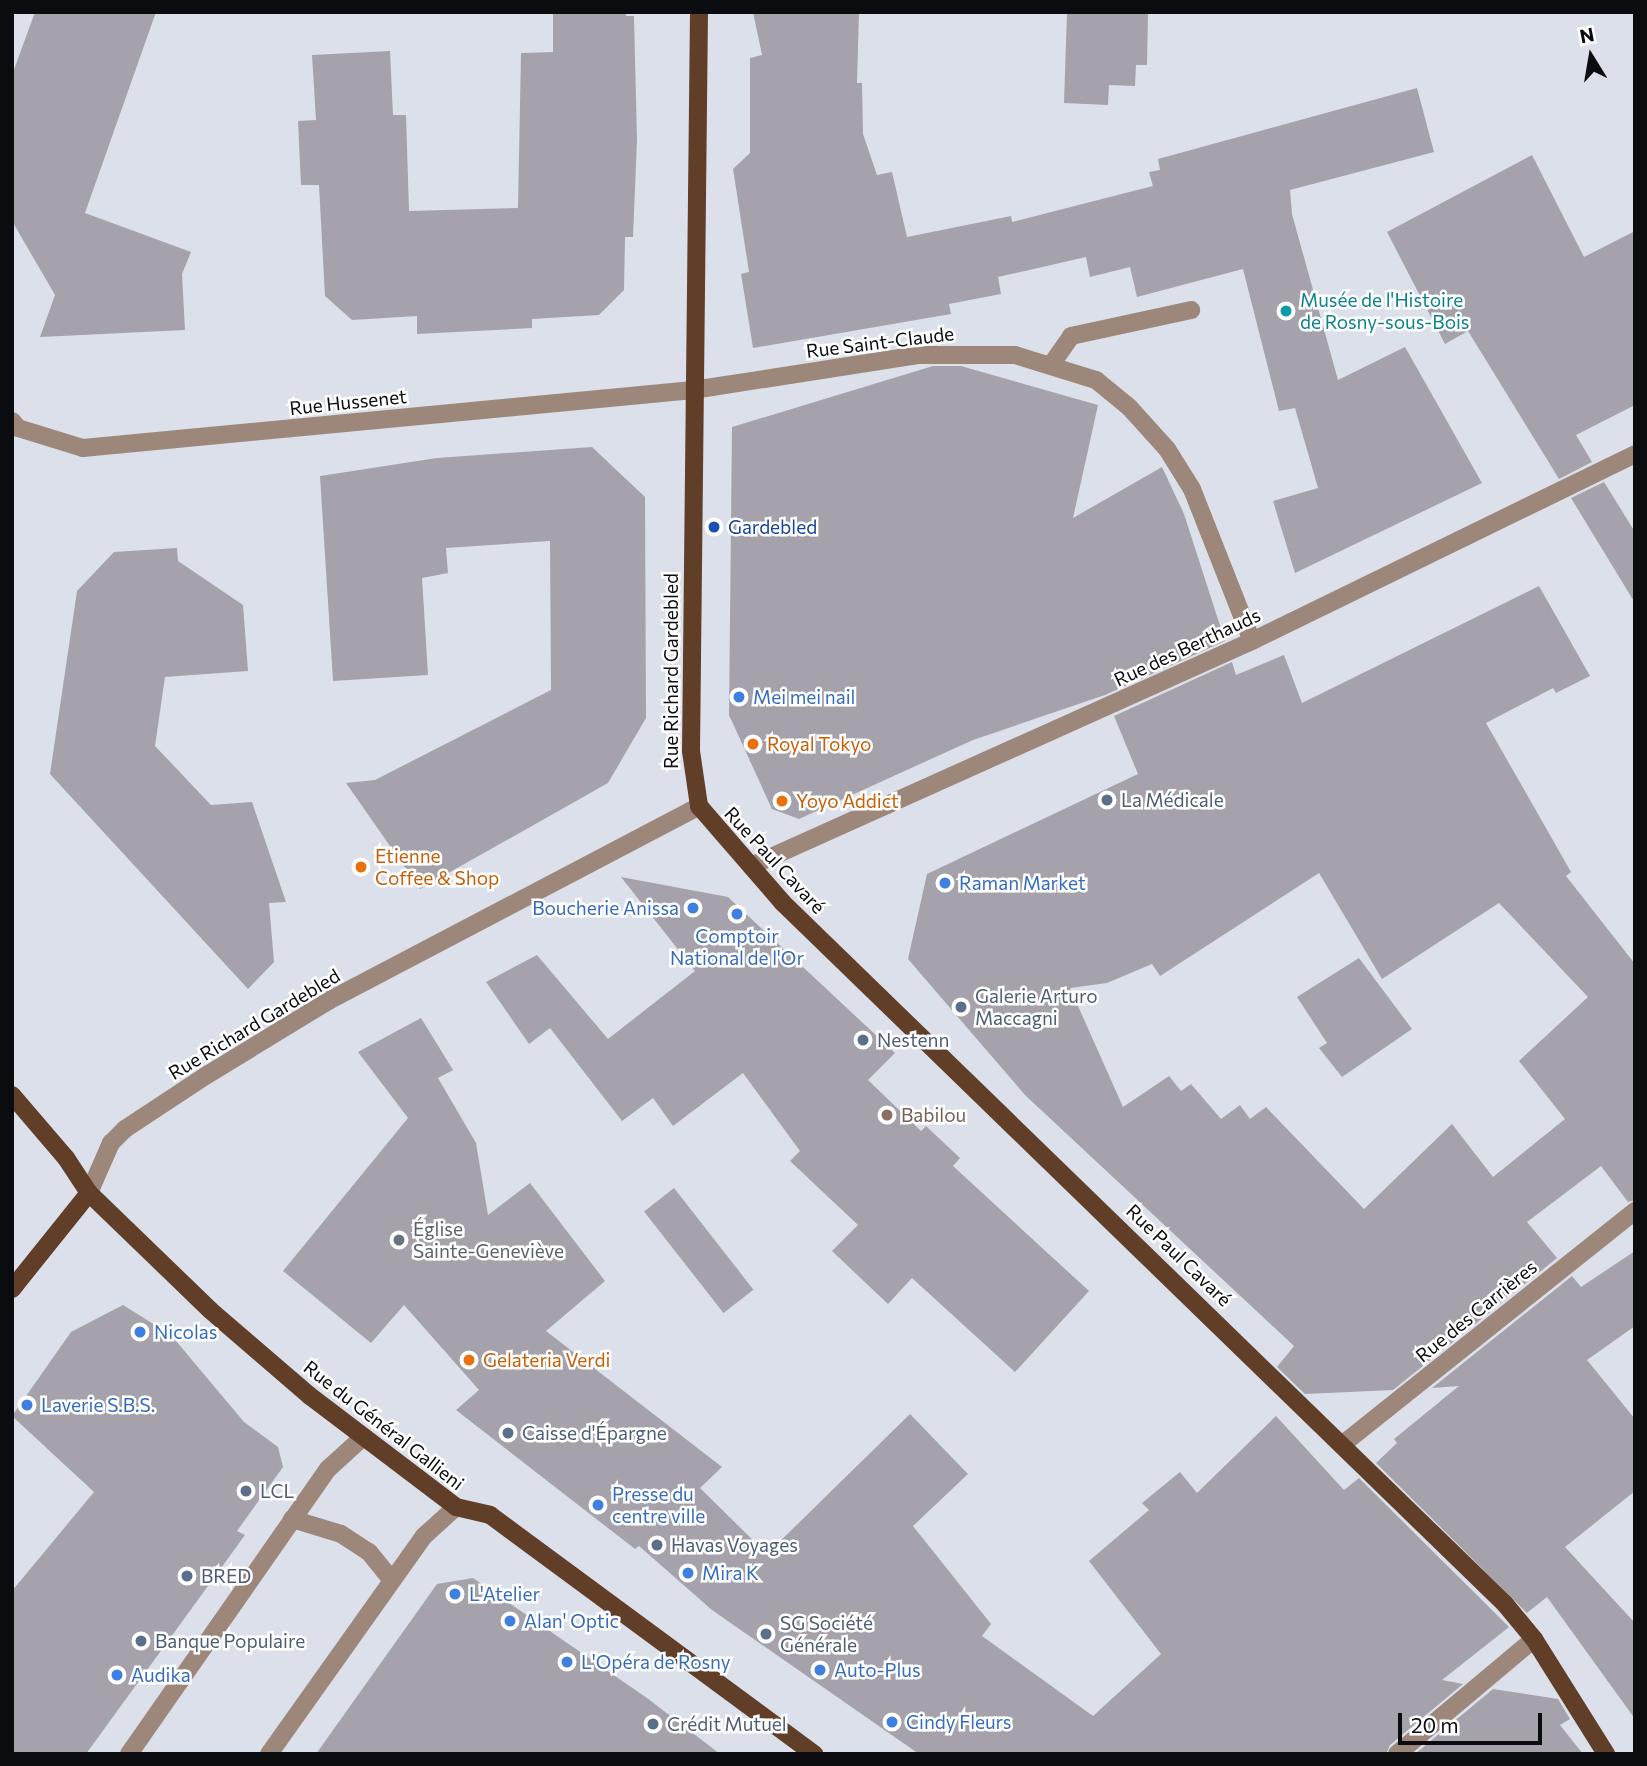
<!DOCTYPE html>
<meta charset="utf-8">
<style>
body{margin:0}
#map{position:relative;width:1647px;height:1766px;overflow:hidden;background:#dce0eb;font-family:Commissioner,sans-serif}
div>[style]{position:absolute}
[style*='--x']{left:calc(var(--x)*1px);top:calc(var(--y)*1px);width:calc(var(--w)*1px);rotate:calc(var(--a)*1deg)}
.building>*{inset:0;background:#a5a2ac;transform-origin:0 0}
.minor>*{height:18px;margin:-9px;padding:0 9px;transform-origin:9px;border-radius:9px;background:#9c877a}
.major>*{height:18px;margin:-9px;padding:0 9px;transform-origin:9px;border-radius:9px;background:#613e28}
.dots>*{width:19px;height:19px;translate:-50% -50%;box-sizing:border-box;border:4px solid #fff;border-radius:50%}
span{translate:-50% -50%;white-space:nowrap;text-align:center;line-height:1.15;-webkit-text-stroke:5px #fff;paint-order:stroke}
.culture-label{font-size:19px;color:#0d838f}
.left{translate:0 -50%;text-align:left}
.street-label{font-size:19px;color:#0b0c10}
.transit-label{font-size:19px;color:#164399}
.shop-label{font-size:19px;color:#366cbe}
.right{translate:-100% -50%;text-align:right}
.food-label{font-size:19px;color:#c56008}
.service-label{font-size:19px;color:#4e5e75}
.education-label{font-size:19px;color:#785e54}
.worship-label{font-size:19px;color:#5b616d}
.frame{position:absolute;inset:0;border:14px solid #0b0c10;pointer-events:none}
.north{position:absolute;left:1556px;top:21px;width:70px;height:70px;-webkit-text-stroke:5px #fff;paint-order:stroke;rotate:349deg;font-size:19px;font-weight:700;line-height:28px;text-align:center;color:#0b0c10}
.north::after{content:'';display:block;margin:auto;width:24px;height:32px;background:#0b0c10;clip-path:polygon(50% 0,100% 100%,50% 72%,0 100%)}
.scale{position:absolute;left:1398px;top:1713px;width:144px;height:32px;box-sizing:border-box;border:4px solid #0b0c10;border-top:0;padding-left:9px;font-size:21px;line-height:24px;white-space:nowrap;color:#0b0c10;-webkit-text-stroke:5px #fff;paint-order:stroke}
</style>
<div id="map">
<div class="building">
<div style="clip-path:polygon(35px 12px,156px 12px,85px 213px,191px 252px,182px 274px,185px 330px,40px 337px,55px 295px,12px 221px,12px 75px)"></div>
<div style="clip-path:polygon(553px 12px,626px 12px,626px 16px,634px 16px,637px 140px,633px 237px,625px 237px,624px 290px,599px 315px,532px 319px,532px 328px,417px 334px,417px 316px,352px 320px,325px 296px,319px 185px,301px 185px,298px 121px,316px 120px,312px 55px,390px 51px,393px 115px,406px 115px,409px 211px,518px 208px,521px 53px,553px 52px)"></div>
<div style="clip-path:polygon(753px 12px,859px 12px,857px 83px,862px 83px,863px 134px,877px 175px,892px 172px,907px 237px,1011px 216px,1012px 222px,1153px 186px,1149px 172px,1160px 170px,1158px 159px,1417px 88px,1434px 152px,1290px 190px,1292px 214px,1338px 380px,1405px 347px,1482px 483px,1295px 573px,1273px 501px,1318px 488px,1295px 408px,1279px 411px,1243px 269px,1137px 297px,1130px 267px,1090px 277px,1086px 257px,998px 277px,1001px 294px,949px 304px,951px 314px,753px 348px,741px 274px,749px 272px,733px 169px,750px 153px,750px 58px,762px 55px)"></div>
<div style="clip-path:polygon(1067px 12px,1148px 12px,1147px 65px,1136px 65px,1135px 86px,1109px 85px,1108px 105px,1064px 103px)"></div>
<div style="clip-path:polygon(1532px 155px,1584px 257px,1635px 231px,1635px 405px,1576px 435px,1592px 462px,1559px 479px,1468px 331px,1445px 344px,1387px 232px)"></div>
<div style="clip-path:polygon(933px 366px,961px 366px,1098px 405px,1073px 518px,1162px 467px,1184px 514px,1225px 641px,1105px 695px,973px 740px,799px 819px,772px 809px,729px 715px,732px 427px)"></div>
<div style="clip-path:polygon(592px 447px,645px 497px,646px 718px,608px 783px,420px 889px,346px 783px,375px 780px,551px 690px,550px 541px,446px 548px,448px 573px,422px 578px,428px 675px,333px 681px,320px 476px,437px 458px)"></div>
<div style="clip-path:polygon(1604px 482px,1635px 532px,1635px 603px,1571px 498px)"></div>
<div style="clip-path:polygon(177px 548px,178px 561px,243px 605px,248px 671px,165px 677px,155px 746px,211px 805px,252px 802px,286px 902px,269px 903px,274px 962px,248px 989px,50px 774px,77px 591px,114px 552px)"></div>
<div style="clip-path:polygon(evenodd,1539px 586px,1590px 676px,1556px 693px,1553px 688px,1486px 723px,1571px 872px,1566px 876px,1635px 964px,1635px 1200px,1628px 1202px,1601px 1166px,1527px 1222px,1557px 1258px,1393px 1390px,1305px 1394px,1277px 1367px,1294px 1346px,1025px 1095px,908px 959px,927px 874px,1138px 774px,1114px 716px,1232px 662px,1236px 675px,1284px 655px,1302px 703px,1539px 586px,1319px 873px,1382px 979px,1499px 903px,1588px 997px,1519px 1061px,1565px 1119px,1493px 1177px,1452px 1124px,1364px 1209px,1266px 1107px,1250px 1119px,1240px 1105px,1221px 1119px,1191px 1084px,1181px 1091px,1169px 1076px,1123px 1107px,1070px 988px,1107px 983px,1152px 964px,1160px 976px,1319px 873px)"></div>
<div style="clip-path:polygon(621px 877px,728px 897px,895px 1053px,868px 1080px,921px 1131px,926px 1126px,960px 1158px,953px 1166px,1089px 1291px,1015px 1372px,912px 1278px,888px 1304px,832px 1251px,858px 1225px,790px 1161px,800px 1151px,743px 1073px,673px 1126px,653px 1098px,622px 1121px,550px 1028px,529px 1044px,486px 982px,537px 955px,608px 1039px,695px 971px)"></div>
<div style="clip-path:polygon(1359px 958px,1412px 1029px,1342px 1077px,1319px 1048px,1327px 1043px,1297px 997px)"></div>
<div style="clip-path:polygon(421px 1018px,453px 1070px,438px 1078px,476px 1143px,488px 1215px,530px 1183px,605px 1281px,546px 1331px,722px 1467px,700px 1488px,767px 1554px,910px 1414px,968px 1474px,913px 1526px,991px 1624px,982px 1636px,1093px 1716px,1161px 1654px,1089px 1561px,1149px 1510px,1142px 1503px,1180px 1472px,1197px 1493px,1276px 1416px,1344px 1490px,1359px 1478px,1509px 1627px,1442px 1680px,1463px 1684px,1390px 1745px,1386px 1754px,919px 1754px,712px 1610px,639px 1546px,635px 1549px,456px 1410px,479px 1390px,404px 1305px,371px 1343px,283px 1271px,408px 1118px,358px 1052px)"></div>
<div style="left:674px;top:1188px;width:129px;height:38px;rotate:52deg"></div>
<div style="clip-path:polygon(1635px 1251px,1635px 1326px,1587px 1360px,1635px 1419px,1635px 1491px,1565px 1547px,1635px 1623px,1635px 1719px,1547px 1597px,1527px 1613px,1376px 1463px,1397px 1443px,1394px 1439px,1459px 1386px,1432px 1388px,1572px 1276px,1581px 1287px)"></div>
<div style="clip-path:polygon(123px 1305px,171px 1335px,244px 1422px,278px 1447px,283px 1467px,237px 1531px,245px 1535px,86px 1754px,12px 1754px,12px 1591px,94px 1492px,12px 1416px,71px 1332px)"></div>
<div style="clip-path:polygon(473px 1578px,647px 1698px,720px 1754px,316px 1754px,437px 1584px)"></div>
<div style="clip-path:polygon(1493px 1689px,1558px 1699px,1570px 1719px,1560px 1725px,1583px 1754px,1415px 1754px)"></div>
</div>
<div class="minor">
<div style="--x:1051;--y:365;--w:35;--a:-55"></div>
<div style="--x:1071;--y:336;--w:123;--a:-12.2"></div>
<div style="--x:12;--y:421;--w:9;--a:49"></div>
<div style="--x:18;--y:428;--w:68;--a:17.1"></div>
<div style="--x:83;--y:448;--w:613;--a:-5.43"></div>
<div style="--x:693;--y:390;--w:229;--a:-8.8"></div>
<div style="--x:919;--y:355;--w:96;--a:0"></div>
<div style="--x:1015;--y:355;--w:85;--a:17.2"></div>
<div style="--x:1096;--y:380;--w:43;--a:39.3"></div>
<div style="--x:1129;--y:407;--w:57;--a:47.9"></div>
<div style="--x:1167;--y:449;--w:47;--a:58"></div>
<div style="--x:1192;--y:489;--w:163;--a:68.5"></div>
<div style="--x:751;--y:866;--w:549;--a:-24.18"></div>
<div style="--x:1252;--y:641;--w:426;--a:-26"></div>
<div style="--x:89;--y:1193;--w:55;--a:-66.3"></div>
<div style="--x:111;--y:1143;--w:20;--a:-45"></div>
<div style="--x:125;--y:1129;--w:98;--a:-33.4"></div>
<div style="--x:207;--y:1075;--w:144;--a:-31.4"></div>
<div style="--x:330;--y:1000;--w:417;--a:-27.7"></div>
<div style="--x:1343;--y:1444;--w:374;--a:-38.6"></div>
<div style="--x:292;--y:1519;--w:51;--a:17"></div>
<div style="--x:341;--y:1534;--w:33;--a:33"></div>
<div style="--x:369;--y:1552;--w:36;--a:51"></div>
<div style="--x:129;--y:1754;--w:348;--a:-55.1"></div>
<div style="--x:328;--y:1469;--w:46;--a:-42.4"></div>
<div style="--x:269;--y:1754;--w:267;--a:-54.6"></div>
<div style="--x:424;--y:1536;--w:43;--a:-42.2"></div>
<div style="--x:1397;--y:1754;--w:179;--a:-40"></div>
</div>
<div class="major">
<div style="--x:699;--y:12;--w:739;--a:90.62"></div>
<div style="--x:691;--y:751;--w:56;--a:81.7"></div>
<div style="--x:699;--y:806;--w:128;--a:49.1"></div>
<div style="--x:783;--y:903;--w:1006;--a:44.15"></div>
<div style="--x:1505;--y:1604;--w:45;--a:50.4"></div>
<div style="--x:1534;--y:1639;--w:136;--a:57.9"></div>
<div style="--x:12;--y:1095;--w:83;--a:49.4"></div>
<div style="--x:66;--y:1158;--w:42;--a:56.7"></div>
<div style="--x:89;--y:1193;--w:168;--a:44"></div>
<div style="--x:210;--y:1310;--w:132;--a:40.7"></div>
<div style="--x:310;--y:1396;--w:183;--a:37.2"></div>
<div style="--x:456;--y:1507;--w:35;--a:13"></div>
<div style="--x:490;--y:1515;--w:403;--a:36.4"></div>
<div style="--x:12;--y:1289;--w:123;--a:-51.3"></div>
</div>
<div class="dots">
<div style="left:1286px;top:311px;background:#0f9aa8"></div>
<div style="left:714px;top:527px;background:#1a4fb4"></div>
<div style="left:739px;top:697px;background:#3f7fe0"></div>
<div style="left:753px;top:744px;background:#e8710a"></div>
<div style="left:1107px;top:800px;background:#5c6f8a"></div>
<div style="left:782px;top:801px;background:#e8710a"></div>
<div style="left:361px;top:867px;background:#e8710a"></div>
<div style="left:945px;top:883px;background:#3f7fe0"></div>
<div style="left:693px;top:908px;background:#3f7fe0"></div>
<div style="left:737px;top:914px;background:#3f7fe0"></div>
<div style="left:961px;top:1007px;background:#5c6f8a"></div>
<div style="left:863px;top:1040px;background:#5c6f8a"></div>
<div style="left:887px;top:1115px;background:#8d6e63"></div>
<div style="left:399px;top:1240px;background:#6b7280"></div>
<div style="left:140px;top:1332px;background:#3f7fe0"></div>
<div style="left:469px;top:1360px;background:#e8710a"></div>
<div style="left:27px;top:1405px;background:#3f7fe0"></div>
<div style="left:508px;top:1433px;background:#5c6f8a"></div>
<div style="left:246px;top:1491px;background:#5c6f8a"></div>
<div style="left:598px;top:1505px;background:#3f7fe0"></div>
<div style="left:657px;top:1545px;background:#5c6f8a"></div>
<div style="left:688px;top:1573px;background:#3f7fe0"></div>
<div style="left:187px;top:1576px;background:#5c6f8a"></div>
<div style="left:455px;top:1594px;background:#3f7fe0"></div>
<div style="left:510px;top:1621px;background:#3f7fe0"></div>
<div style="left:766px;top:1634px;background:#5c6f8a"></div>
<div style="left:141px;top:1641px;background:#5c6f8a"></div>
<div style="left:567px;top:1662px;background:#3f7fe0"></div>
<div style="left:820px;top:1670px;background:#3f7fe0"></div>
<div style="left:117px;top:1675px;background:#3f7fe0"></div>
<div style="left:892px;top:1722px;background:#3f7fe0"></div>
<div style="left:653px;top:1724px;background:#5c6f8a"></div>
</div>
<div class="culture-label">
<span class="left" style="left:1300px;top:311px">Musée de l'Histoire<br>de Rosny-sous-Bois</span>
</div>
<div class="street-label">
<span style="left:880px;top:342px;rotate:-7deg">Rue Saint-Claude</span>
<span style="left:348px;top:402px;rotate:-6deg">Rue Hussenet</span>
<span style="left:1187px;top:647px;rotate:-25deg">Rue des Berthauds</span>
<span style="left:671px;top:671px;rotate:-90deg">Rue Richard Gardebled</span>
<span style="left:775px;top:860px;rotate:47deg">Rue Paul Cavaré</span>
<span style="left:254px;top:1024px;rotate:-31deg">Rue Richard Gardebled</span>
<span style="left:1179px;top:1255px;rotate:44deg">Rue Paul Cavaré</span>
<span style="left:1476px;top:1311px;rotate:-39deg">Rue des Carrières</span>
<span style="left:384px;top:1425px;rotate:38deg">Rue du Général Gallieni</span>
</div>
<div class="transit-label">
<span class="left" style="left:728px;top:527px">Gardebled</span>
</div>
<div class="shop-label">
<span class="left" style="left:753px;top:697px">Mei mei nail</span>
<span class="left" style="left:959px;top:883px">Raman Market</span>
<span class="right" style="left:679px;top:908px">Boucherie Anissa</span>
<span style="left:737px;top:947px">Comptoir<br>National de l'Or</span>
<span class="left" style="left:154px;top:1332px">Nicolas</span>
<span class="left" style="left:41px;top:1405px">Laverie S.B.S.</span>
<span class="left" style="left:612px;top:1505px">Presse du<br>centre ville</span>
<span class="left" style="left:702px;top:1573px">Mira K</span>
<span class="left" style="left:469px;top:1594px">L'Atelier</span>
<span class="left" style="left:524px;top:1621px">Alan' Optic</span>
<span class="left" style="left:581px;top:1662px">L'Opéra de Rosny</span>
<span class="left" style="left:834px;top:1670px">Auto-Plus</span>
<span class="left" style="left:131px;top:1675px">Audika</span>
<span class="left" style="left:906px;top:1722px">Cindy Fleurs</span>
</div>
<div class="food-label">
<span class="left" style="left:767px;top:744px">Royal Tokyo</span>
<span class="left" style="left:796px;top:801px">Yoyo Addict</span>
<span class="left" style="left:375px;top:867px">Etienne<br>Coffee &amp; Shop</span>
<span class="left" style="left:483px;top:1360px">Gelateria Verdi</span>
</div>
<div class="service-label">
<span class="left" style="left:1121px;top:800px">La Médicale</span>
<span class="left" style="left:975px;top:1007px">Galerie Arturo<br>Maccagni</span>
<span class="left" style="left:877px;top:1040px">Nestenn</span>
<span class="left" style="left:522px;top:1433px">Caisse d'Épargne</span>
<span class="left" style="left:260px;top:1491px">LCL</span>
<span class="left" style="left:671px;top:1545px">Havas Voyages</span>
<span class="left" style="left:201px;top:1576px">BRED</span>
<span class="left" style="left:780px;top:1634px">SG Société<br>Générale</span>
<span class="left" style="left:155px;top:1641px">Banque Populaire</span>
<span class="left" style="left:667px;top:1724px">Crédit Mutuel</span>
</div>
<div class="education-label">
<span class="left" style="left:901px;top:1115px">Babilou</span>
</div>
<div class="worship-label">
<span class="left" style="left:413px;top:1240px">Église<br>Sainte-Geneviève</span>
</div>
<div class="frame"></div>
<div class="north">N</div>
<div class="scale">20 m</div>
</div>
